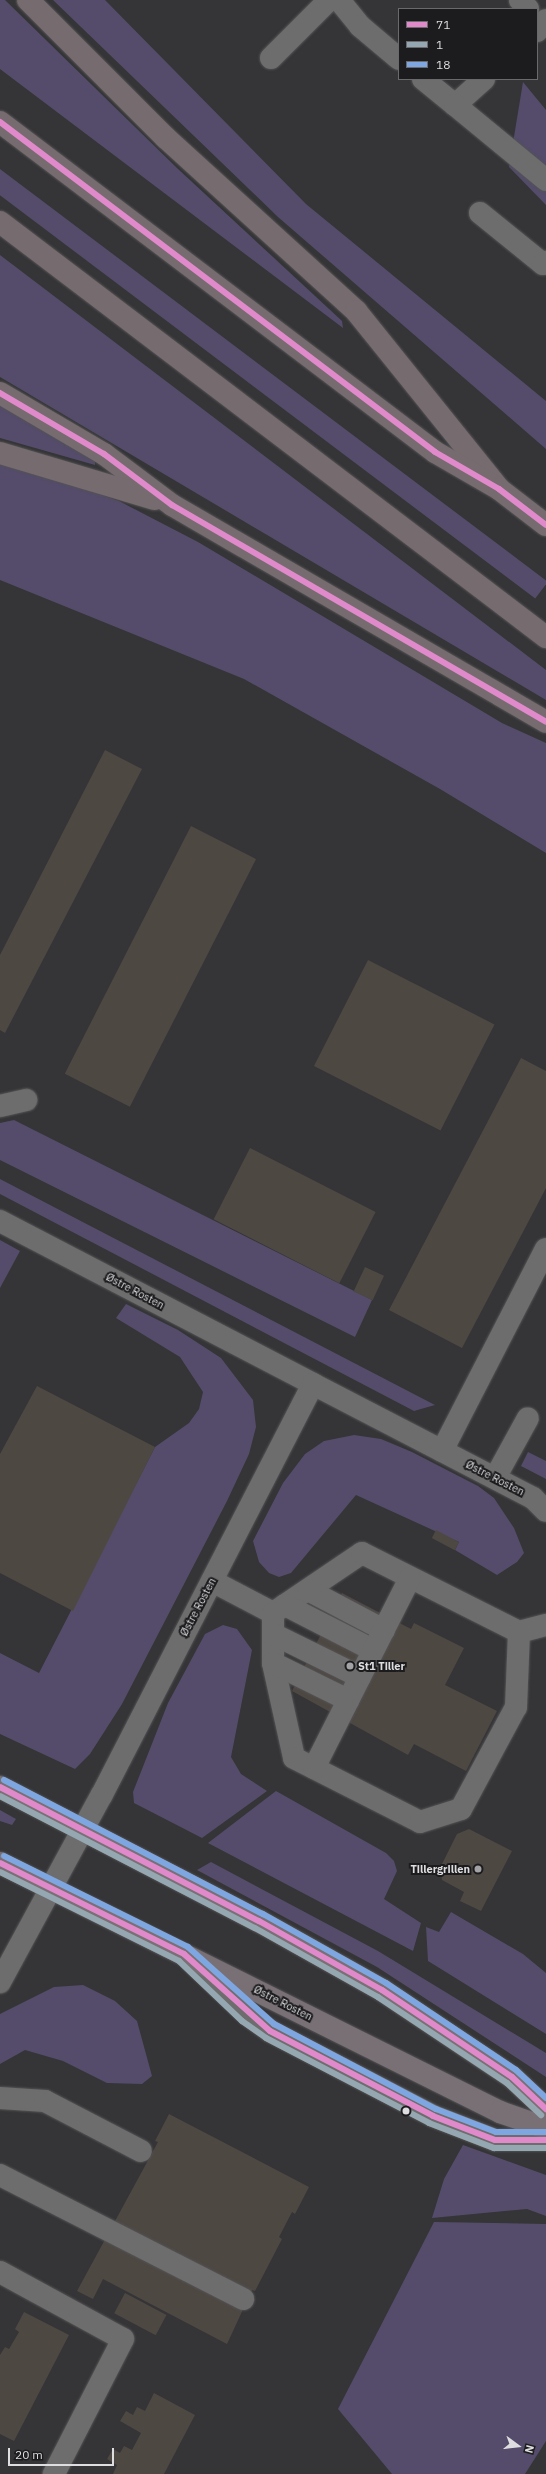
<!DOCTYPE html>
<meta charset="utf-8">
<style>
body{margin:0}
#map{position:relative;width:546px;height:2474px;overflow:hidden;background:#353436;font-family:"IBM Plex Sans",sans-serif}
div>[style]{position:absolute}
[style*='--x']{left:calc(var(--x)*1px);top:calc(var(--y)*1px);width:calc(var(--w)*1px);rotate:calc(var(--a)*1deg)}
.green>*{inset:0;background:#544c6a;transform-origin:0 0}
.building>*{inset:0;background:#4e4843;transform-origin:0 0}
.roads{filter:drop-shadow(0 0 1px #545355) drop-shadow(0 0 1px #545355)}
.minor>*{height:22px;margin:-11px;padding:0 11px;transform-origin:11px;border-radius:11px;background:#6d6d6e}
.major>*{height:22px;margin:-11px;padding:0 11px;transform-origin:11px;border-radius:11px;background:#787074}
.highway>*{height:22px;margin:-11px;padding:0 11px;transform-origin:11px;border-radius:11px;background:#766b6f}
.bus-1>*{height:6px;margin:-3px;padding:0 3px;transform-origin:3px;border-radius:3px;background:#e08acb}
.bus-2>*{height:6px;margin:-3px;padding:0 3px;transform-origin:3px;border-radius:3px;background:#95a8b1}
.bus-3>*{height:6px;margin:-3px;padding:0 3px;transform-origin:3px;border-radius:3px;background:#7ea7e2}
.dots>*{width:11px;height:11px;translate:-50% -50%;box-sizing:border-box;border:2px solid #1c1b1d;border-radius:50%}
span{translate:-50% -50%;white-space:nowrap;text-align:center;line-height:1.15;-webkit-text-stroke:4px #1c1b1d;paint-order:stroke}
.street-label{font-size:11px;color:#dedde0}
.poi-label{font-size:11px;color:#dedde0;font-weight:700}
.left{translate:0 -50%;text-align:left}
.right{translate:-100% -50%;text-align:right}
.legend{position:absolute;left:398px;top:8px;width:140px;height:72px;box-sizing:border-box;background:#1c1b1d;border:1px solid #6a696b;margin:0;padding:5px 7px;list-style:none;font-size:12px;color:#dedde0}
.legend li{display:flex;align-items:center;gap:8px;height:20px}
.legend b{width:20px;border:1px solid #6a696b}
.north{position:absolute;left:498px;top:2426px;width:40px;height:40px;-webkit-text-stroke:3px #1c1b1d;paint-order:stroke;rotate:105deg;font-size:11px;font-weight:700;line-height:16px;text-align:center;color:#dedde0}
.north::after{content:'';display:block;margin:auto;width:14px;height:18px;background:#dedde0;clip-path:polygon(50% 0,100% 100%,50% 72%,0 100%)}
.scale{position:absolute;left:8px;top:2448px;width:106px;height:18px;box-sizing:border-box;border:2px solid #dedde0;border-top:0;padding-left:5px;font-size:12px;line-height:14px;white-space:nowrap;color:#dedde0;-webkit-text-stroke:3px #1c1b1d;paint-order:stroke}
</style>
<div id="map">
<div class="green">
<div style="clip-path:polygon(0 0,5px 0,177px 168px,342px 321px,343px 328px,0 69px)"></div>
<div style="clip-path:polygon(53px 0,105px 0,306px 204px,546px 401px,546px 449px,278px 217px)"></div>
<div style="clip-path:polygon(523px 82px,546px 110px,546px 205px,509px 167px)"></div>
<div style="left:0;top:169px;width:686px;height:21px;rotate:37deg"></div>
<div style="clip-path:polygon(0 255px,546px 670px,546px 700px,0 377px)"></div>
<div style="clip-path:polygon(0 404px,95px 461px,95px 465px,0 438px)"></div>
<div style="clip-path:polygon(0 463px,29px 469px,119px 501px,198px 542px,502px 723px,546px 743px,546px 853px,440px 789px,244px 679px,0 580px)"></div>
<div style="clip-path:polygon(14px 1120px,372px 1300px,355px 1337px,0 1160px,0 1123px)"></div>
<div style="clip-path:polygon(0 1179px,435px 1405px,414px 1411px,0 1194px)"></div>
<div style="clip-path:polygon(0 1240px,20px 1251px,0 1288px)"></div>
<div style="clip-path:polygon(126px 1304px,178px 1330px,221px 1358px,253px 1400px,256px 1427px,249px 1454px,227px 1501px,122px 1704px,90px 1754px,75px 1769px,0 1734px,0 1653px,39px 1673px,155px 1447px,189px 1423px,199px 1409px,203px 1392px,180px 1357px,116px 1318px)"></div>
<div style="clip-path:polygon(354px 1435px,381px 1439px,412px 1452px,478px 1486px,494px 1498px,514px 1528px,524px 1553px,517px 1562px,497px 1575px,455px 1550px,459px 1542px,356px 1495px,291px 1573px,279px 1577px,269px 1573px,259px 1562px,253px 1541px,283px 1483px,305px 1454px,324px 1441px)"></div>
<div style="clip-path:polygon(528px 1452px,546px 1461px,546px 1479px,521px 1466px)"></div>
<div style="clip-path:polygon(223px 1625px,237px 1629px,252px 1650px,231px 1757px,241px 1774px,267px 1791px,202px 1838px,134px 1803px,133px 1792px,168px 1703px,205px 1634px)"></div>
<div style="clip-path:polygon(276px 1791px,386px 1853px,394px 1861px,397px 1871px,384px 1899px,421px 1923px,413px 1951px,208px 1843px)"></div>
<div style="clip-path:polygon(0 1810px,16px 1819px,12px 1825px,0 1821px)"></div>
<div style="clip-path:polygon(211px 1862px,378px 1951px,546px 2053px,546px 2077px,377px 1967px,197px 1870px)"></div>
<div style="clip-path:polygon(451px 1912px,523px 1954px,546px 1973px,546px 2034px,428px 1961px,426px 1927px,439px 1932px)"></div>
<div style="clip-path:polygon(83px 1985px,115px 2001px,137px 2021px,152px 2076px,142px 2084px,107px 2083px,63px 2061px,25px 2050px,0 2064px,0 2014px,54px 1987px)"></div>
<div style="clip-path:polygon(463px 2145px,546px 2175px,546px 2216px,527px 2209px,432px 2218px,444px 2179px)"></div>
<div style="clip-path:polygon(434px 2222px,546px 2224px,546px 2441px,525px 2474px,392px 2474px,338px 2409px)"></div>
</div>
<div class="building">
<div style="clip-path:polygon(105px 750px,142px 769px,5px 1033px,0 1030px,0 955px)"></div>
<div style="left:191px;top:826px;width:73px;height:278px;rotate:27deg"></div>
<div style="left:368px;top:960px;width:142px;height:119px;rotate:27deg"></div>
<div style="clip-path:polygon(521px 1058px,546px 1071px,546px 1188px,462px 1348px,389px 1310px)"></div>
<div style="left:250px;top:1148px;width:141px;height:80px;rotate:27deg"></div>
<div style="left:365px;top:1267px;width:21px;height:27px;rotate:25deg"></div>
<div style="clip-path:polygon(37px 1386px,155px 1447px,73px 1611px,0 1573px,0 1454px)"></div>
<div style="left:436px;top:1530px;width:26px;height:9px;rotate:28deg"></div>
<div style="clip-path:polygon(342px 1593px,411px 1629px,414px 1623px,464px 1648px,445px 1685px,497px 1711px,466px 1771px,414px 1744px,408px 1755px,292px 1691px)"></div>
<div style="clip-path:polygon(469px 1829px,512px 1851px,481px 1911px,460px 1901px,464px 1892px,442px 1880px,440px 1868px,457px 1834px)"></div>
<div style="clip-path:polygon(169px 2114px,309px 2187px,295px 2214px,292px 2212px,279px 2237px,282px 2239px,255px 2291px,252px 2290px,227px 2344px,103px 2279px,93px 2299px,77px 2291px,158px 2142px,155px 2141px)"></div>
<div style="left:125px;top:2293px;width:47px;height:23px;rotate:28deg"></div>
<div style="clip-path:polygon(24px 2312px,69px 2335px,14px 2441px,0 2434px,0 2355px,5px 2347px,9px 2349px,19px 2332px,15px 2329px)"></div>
<div style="clip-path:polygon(154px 2393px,195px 2415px,164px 2474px,113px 2474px,117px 2465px,107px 2459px,113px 2449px,120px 2453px,124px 2446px,132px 2450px,141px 2433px,120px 2421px,126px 2411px,133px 2415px,137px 2407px,145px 2411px)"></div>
</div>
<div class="roads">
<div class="minor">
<div style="--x:339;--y:0;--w:33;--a:51"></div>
<div style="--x:360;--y:26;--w:51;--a:40.2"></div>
<div style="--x:520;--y:0;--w:12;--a:48"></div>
<div style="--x:537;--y:31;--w:14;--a:-51"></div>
<div style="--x:271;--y:58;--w:82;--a:-45"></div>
<div style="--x:423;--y:79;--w:41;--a:39.1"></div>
<div style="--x:484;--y:79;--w:39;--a:138"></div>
<div style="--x:455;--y:105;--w:118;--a:39.5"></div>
<div style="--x:480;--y:213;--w:81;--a:39"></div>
<div style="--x:543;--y:264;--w:4;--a:-34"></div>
<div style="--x:0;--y:1106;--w:27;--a:-13"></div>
<div style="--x:0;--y:1221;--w:353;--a:27.5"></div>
<div style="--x:313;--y:1384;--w:463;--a:117.2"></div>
<div style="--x:101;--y:1796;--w:212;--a:118.5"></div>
<div style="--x:313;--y:1384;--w:248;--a:27.4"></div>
<div style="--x:533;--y:1498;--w:18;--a:45"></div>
<div style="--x:442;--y:1451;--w:227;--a:-62.8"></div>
<div style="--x:495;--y:1478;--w:68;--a:-61.2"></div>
<div style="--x:212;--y:1581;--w:69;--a:27.7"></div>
<div style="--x:273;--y:1613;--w:107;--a:-34"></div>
<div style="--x:362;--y:1553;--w:176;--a:26.7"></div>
<div style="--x:519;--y:1632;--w:28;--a:-15"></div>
<div style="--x:308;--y:1590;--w:86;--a:27.8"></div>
<div style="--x:285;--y:1605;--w:99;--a:27.1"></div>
<div style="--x:273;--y:1613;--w:50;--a:90"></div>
<div style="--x:273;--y:1663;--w:97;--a:77.5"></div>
<div style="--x:294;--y:1758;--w:141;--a:26.9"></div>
<div style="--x:420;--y:1822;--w:43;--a:-17.6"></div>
<div style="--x:461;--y:1809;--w:116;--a:-61.7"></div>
<div style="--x:516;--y:1707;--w:75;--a:-87.7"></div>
<div style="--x:273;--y:1634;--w:97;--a:26.3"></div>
<div style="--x:273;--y:1663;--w:84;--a:26.3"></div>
<div style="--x:314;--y:1768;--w:213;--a:-63.2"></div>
<div style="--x:190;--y:1960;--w:80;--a:43.5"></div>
<div style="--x:248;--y:2015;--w:27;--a:36"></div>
<div style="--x:270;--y:2031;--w:184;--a:27.5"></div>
<div style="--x:433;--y:2116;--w:66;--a:21.2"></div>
<div style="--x:495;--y:2140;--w:51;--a:0"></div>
<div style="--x:0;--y:2098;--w:45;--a:3.8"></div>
<div style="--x:45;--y:2101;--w:108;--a:27.5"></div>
<div style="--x:0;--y:2175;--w:273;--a:27"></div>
<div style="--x:0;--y:2272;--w:140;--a:28.6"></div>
<div style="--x:123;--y:2339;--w:152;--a:117.1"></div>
</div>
<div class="major">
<div style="--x:0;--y:1787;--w:292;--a:27.4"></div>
<div style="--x:259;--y:1921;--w:141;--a:29.3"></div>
<div style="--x:382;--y:1990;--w:156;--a:33.8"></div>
<div style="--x:512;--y:2077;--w:47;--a:43.3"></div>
<div style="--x:0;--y:1863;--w:559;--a:26.47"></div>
<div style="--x:500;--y:2112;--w:49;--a:19.2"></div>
</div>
<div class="highway">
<div style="--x:28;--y:0;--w:195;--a:45"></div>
<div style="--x:166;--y:138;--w:257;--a:42.3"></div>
<div style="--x:356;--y:311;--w:228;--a:51.2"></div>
<div style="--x:0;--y:122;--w:546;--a:37.18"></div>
<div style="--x:435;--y:452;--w:74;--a:30"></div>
<div style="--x:499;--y:489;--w:59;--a:37.5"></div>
<div style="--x:0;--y:222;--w:686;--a:37.24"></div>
<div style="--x:0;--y:393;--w:121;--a:30.4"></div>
<div style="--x:104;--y:454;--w:85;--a:36.9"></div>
<div style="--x:172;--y:505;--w:432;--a:30.1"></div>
<div style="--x:0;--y:453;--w:161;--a:16.6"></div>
</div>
</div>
<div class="bus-1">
<div style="--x:0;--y:122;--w:546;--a:37.18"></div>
<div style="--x:435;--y:452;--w:74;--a:30"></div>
<div style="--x:499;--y:489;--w:59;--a:37.5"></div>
<div style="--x:0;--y:393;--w:121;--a:30.4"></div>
<div style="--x:104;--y:454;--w:85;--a:36.9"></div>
<div style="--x:172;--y:505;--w:432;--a:30.1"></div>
<div style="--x:0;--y:1787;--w:292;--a:27.4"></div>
<div style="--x:259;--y:1921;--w:141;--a:29.3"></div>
<div style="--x:382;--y:1990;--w:156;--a:33.8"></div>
<div style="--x:512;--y:2077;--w:47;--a:43.3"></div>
<div style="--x:0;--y:1863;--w:205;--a:26.3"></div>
<div style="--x:184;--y:1954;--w:115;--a:41.8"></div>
<div style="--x:270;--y:2031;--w:184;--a:27.5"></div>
<div style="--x:433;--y:2116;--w:66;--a:21.2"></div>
<div style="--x:495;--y:2140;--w:51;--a:0"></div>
</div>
<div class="bus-2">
<div style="--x:0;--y:1796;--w:287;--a:27.4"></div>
<div style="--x:255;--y:1928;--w:141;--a:29.3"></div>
<div style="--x:378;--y:1997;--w:155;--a:33.7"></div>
<div style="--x:507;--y:2083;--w:47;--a:43.3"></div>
<div style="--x:0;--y:1872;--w:200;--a:26.4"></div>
<div style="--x:179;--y:1961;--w:87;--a:43.6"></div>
<div style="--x:242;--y:2021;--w:29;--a:35"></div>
<div style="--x:266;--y:2038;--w:184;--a:27.5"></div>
<div style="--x:429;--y:2123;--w:70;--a:21"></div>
<div style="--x:494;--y:2148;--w:52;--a:0"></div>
</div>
<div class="bus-3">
<div style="--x:4;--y:1780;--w:292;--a:27.4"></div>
<div style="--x:263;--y:1914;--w:141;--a:29.3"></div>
<div style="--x:386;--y:1983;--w:156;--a:33.8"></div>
<div style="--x:516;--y:2070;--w:41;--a:43"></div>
<div style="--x:4;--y:1856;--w:205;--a:26.3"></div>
<div style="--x:188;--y:1947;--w:115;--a:41.8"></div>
<div style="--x:274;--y:2024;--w:183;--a:27.7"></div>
<div style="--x:436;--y:2109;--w:64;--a:21"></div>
<div style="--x:496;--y:2132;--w:50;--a:0"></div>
</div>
<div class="dots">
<div style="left:350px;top:1666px;background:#a3a2a4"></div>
<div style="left:478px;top:1869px;background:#a3a2a4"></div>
<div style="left:406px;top:2111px;background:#dedde0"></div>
</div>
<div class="street-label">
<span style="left:135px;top:1291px;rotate:28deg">Østre Rosten</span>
<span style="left:495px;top:1478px;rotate:27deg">Østre Rosten</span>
<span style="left:198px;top:1607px;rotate:-62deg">Østre Rosten</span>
<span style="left:283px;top:2003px;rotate:27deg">Østre Rosten</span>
</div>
<div class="poi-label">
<span class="left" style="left:358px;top:1666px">St1 Tiller</span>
<span class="right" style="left:470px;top:1869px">Tillergrillen</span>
</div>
<ul class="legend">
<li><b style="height:5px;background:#e08acb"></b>71</li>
<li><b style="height:5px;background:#95a8b1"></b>1</li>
<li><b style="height:5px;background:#7ea7e2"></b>18</li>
</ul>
<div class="north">N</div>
<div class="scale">20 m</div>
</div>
